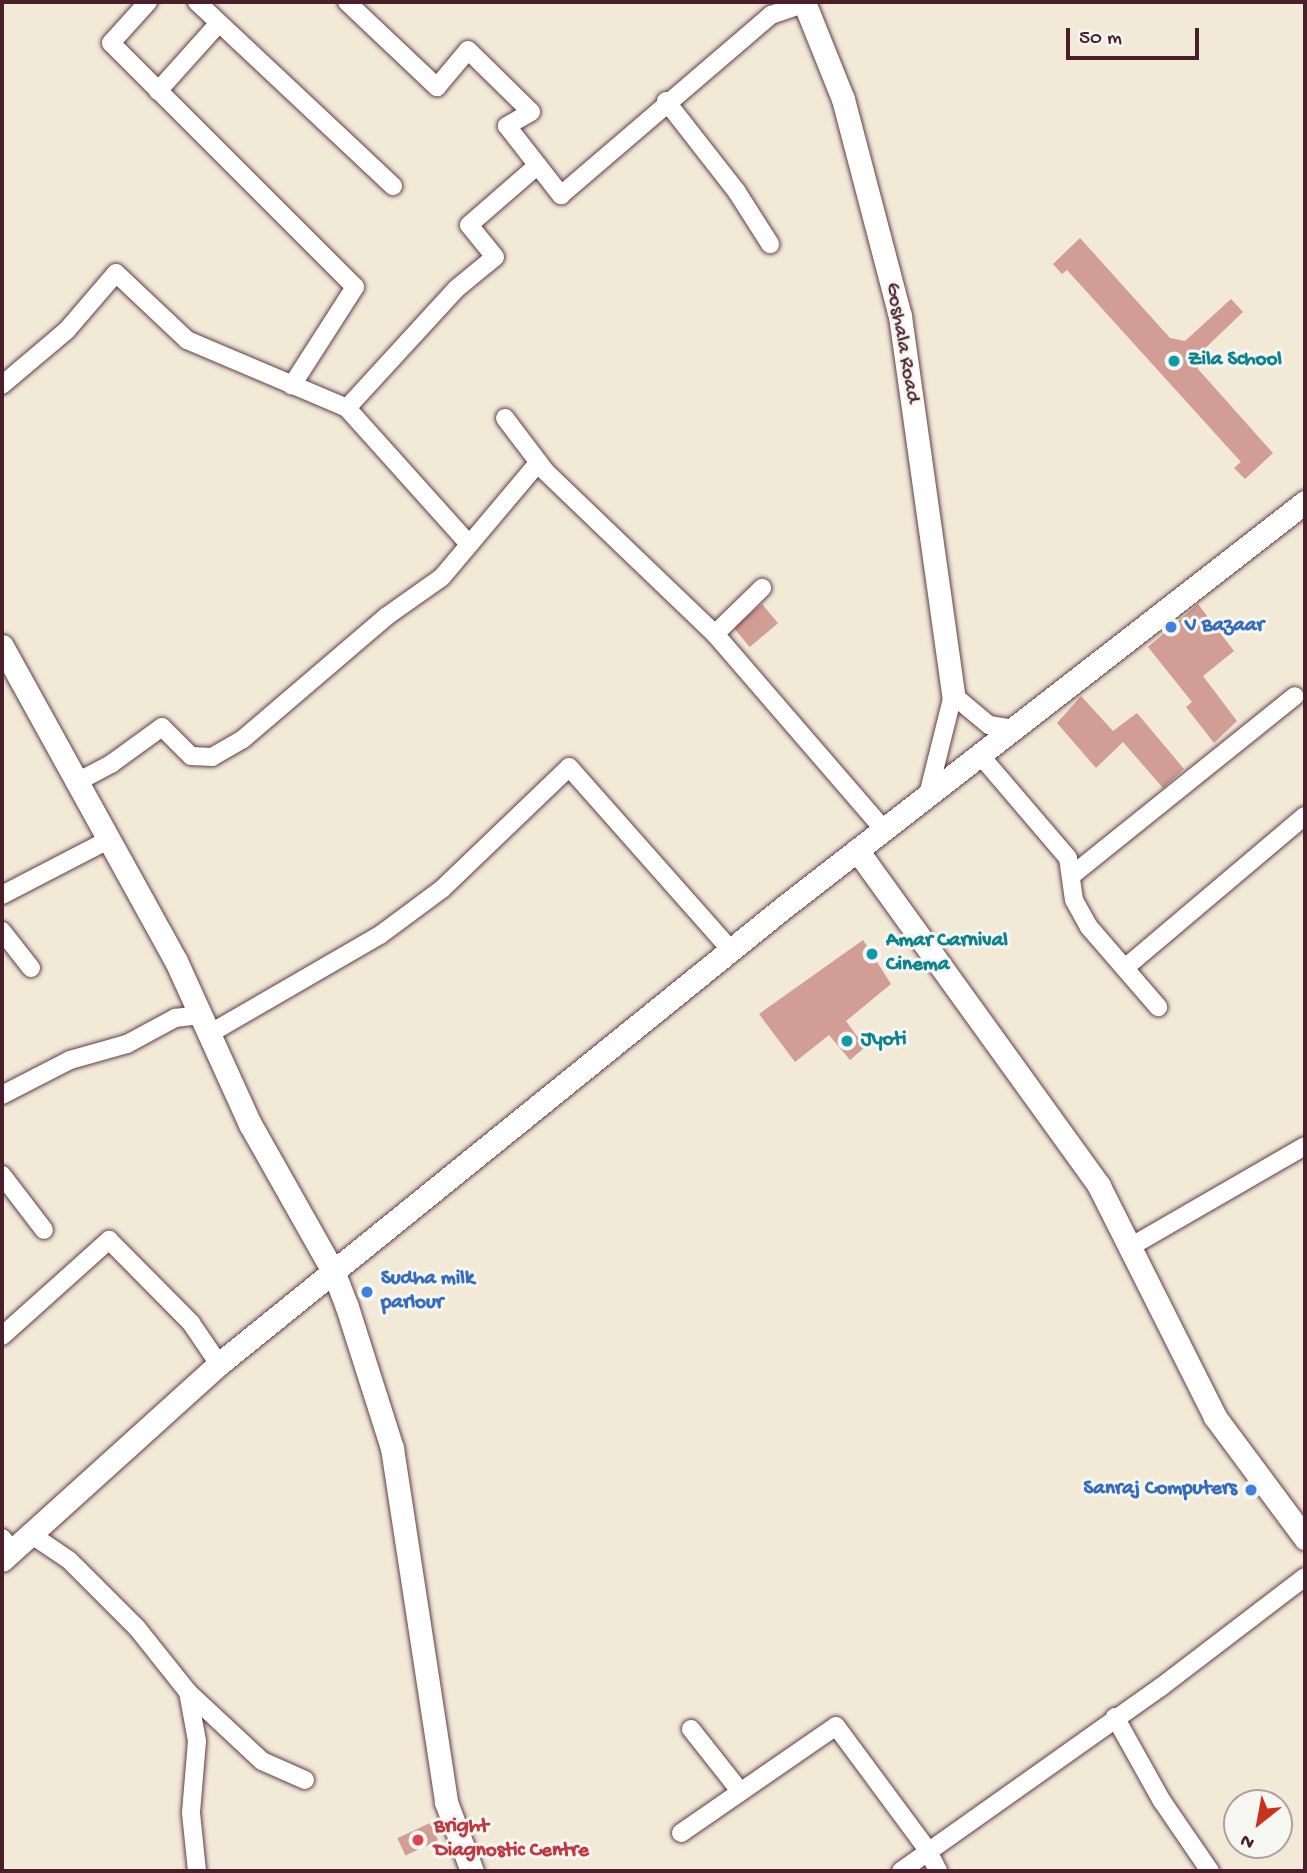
<!DOCTYPE html>
<style>
body{margin:0}
#map{position:relative;width:1307px;height:1873px;overflow:hidden;background:#f2e9d7;font-family:"Gochi Hand",sans-serif}
div>[style]{position:absolute}
[style*='--x']{left:calc(var(--x)*1px);top:calc(var(--y)*1px);width:calc(var(--w)*1px);rotate:calc(var(--a)*1deg)}
.building>*{inset:0;background:#d19d95;transform-origin:0 0}
.roads{filter:drop-shadow(0 0 2px #633d45) drop-shadow(0 0 2px #633d45)}
.minor>*{height:18px;margin:-9px;padding:0 9px;transform-origin:9px;border-radius:9px;background:#fff}
.major>*{height:23px;margin:-11.5px;padding:0 11.5px;transform-origin:11.5px;border-radius:11.5px;background:#fff}
.dots>*{width:19px;height:19px;translate:-50% -50%;box-sizing:border-box;border:4px solid #f6f6f2;border-radius:50%}
span{translate:-50% -50%;white-space:nowrap;text-align:center;line-height:1.15;-webkit-text-stroke:6px #f6f6f2;paint-order:stroke}
.street-label{font-size:21px;color:#4a1f2b}
.culture-label{font-size:21px;color:#0d838f;font-weight:700}
.left{translate:0 -50%;text-align:left}
.shop-label{font-size:21px;color:#366cbe;font-weight:700}
.right{translate:-100% -50%;text-align:right}
.health-label{font-size:21px;color:#be3a42;font-weight:700}
.frame{position:absolute;inset:0;border:4px solid #4a1f2b;pointer-events:none}
.north{position:absolute;left:1223px;top:1789px;width:70px;height:70px;box-sizing:border-box;background:#f6f6f2;border:2px solid #b1a0a2;border-radius:50%;rotate:211deg;font-size:19px;font-weight:700;line-height:28px;text-align:center;color:#4a1f2b}
.north::after{content:'';display:block;margin:auto;width:24px;height:32px;background:#c8321e;clip-path:polygon(50% 0,100% 100%,50% 72%,0 100%)}
.scale{position:absolute;left:1066px;top:28px;width:133px;height:32px;box-sizing:border-box;border:4px solid #4a1f2b;border-top:0;padding-left:9px;font-size:21px;line-height:24px;white-space:nowrap;color:#4a1f2b;-webkit-text-stroke:5px #f6f6f2;paint-order:stroke}
</style>
<div id="map">
<div class="building">
<div style="clip-path:polygon(1080px 238px,1170px 338px,1185px 341px,1231px 299px,1243px 312px,1199px 354px,1198px 369px,1273px 453px,1245px 479px,1234px 468px,1241px 462px,1067px 270px,1062px 274px,1053px 264px)"></div>
<div style="left:762px;top:604px;width:25px;height:37px;rotate:50deg"></div>
<div style="clip-path:polygon(1198px 604px,1234px 651px,1203px 676px,1237px 721px,1214px 743px,1186px 707px,1192px 702px,1148px 647px)"></div>
<div style="clip-path:polygon(1081px 696px,1113px 731px,1137px 713px,1184px 769px,1163px 788px,1123px 742px,1096px 768px,1057px 723px)"></div>
<div style="clip-path:polygon(863px 940px,891px 984px,846px 1021px,865px 1047px,850px 1060px,829px 1035px,795px 1062px,759px 1014px)"></div>
<div style="left:430px;top:1823px;width:19px;height:36px;rotate:65deg"></div>
</div>
<div class="roads">
<div class="minor">
<div style="--x:148;--y:2;--w:55;--a:132.1"></div>
<div style="--x:111;--y:43;--w:345;--a:45"></div>
<div style="--x:355;--y:287;--w:117;--a:122.7"></div>
<div style="--x:197;--y:2;--w:269;--a:43.2"></div>
<div style="--x:347;--y:2;--w:124;--a:43.4"></div>
<div style="--x:437;--y:87;--w:48;--a:-50"></div>
<div style="--x:468;--y:50;--w:88;--a:44.5"></div>
<div style="--x:531;--y:112;--w:28;--a:150"></div>
<div style="--x:507;--y:126;--w:88;--a:52"></div>
<div style="--x:561;--y:195;--w:277;--a:-40.6"></div>
<div style="--x:771;--y:15;--w:36;--a:-19"></div>
<div style="--x:158;--y:91;--w:91;--a:-48.1"></div>
<div style="--x:666;--y:101;--w:115;--a:52"></div>
<div style="--x:737;--y:192;--w:62;--a:57.6"></div>
<div style="--x:2;--y:385;--w:85;--a:-40.2"></div>
<div style="--x:67;--y:330;--w:75;--a:-49.3"></div>
<div style="--x:116;--y:273;--w:98;--a:43.3"></div>
<div style="--x:187;--y:340;--w:174;--a:23"></div>
<div style="--x:505;--y:418;--w:68;--a:52.8"></div>
<div style="--x:546;--y:472;--w:234;--a:43.8"></div>
<div style="--x:715;--y:634;--w:259;--a:49.2"></div>
<div style="--x:468;--y:543;--w:181;--a:-131.9"></div>
<div style="--x:347;--y:408;--w:161;--a:-47.5"></div>
<div style="--x:456;--y:289;--w:50;--a:-39.4"></div>
<div style="--x:495;--y:257;--w:41;--a:-129.1"></div>
<div style="--x:469;--y:225;--w:91;--a:-41"></div>
<div style="--x:715;--y:634;--w:66;--a:-44.4"></div>
<div style="--x:980;--y:755;--w:135;--a:49.5"></div>
<div style="--x:1068;--y:858;--w:42;--a:81.9"></div>
<div style="--x:1074;--y:900;--w:31;--a:61"></div>
<div style="--x:1089;--y:927;--w:106;--a:49.2"></div>
<div style="--x:75;--y:783;--w:41;--a:-27.8"></div>
<div style="--x:111;--y:764;--w:63;--a:-36"></div>
<div style="--x:162;--y:727;--w:41;--a:45"></div>
<div style="--x:191;--y:756;--w:21;--a:3"></div>
<div style="--x:212;--y:757;--w:36;--a:-30"></div>
<div style="--x:243;--y:739;--w:189;--a:-40.5"></div>
<div style="--x:387;--y:616;--w:67;--a:-35.3"></div>
<div style="--x:442;--y:577;--w:150;--a:-49.9"></div>
<div style="--x:928;--y:795;--w:103;--a:-76"></div>
<div style="--x:953;--y:695;--w:47;--a:39.8"></div>
<div style="--x:989;--y:725;--w:25;--a:9"></div>
<div style="--x:1071;--y:876;--w:287;--a:-38.8"></div>
<div style="--x:2;--y:895;--w:119;--a:-27.4"></div>
<div style="--x:2;--y:931;--w:47;--a:51.9"></div>
<div style="--x:1126;--y:967;--w:234;--a:-40.2"></div>
<div style="--x:209;--y:1034;--w:198;--a:-30.1"></div>
<div style="--x:380;--y:935;--w:77;--a:-36.6"></div>
<div style="--x:442;--y:889;--w:176;--a:-43.8"></div>
<div style="--x:569;--y:767;--w:244;--a:48.5"></div>
<div style="--x:2;--y:1095;--w:76;--a:-27.2"></div>
<div style="--x:70;--y:1060;--w:59;--a:-15.7"></div>
<div style="--x:127;--y:1044;--w:55;--a:-28.4"></div>
<div style="--x:175;--y:1018;--w:25;--a:-7"></div>
<div style="--x:2;--y:1175;--w:69;--a:52.6"></div>
<div style="--x:1130;--y:1247;--w:202;--a:-30"></div>
<div style="--x:2;--y:1336;--w:144;--a:-41.9"></div>
<div style="--x:109;--y:1240;--w:117;--a:45.3"></div>
<div style="--x:191;--y:1323;--w:50;--a:55.7"></div>
<div style="--x:29;--y:1533;--w:48;--a:34"></div>
<div style="--x:69;--y:1560;--w:96;--a:45"></div>
<div style="--x:137;--y:1628;--w:82;--a:51.4"></div>
<div style="--x:188;--y:1692;--w:50;--a:79.6"></div>
<div style="--x:197;--y:1741;--w:72;--a:94.8"></div>
<div style="--x:191;--y:1813;--w:58;--a:84.1"></div>
<div style="--x:2;--y:1538;--w:16;--a:50"></div>
<div style="--x:188;--y:1692;--w:101;--a:43"></div>
<div style="--x:262;--y:1761;--w:47;--a:23.8"></div>
<div style="--x:1115;--y:1717;--w:96;--a:60.8"></div>
<div style="--x:1162;--y:1801;--w:85;--a:55.6"></div>
<div style="--x:691;--y:1729;--w:79;--a:51.7"></div>
<div style="--x:681;--y:1833;--w:188;--a:-34.6"></div>
<div style="--x:836;--y:1726;--w:153;--a:53.5"></div>
<div style="--x:927;--y:1849;--w:25;--a:63"></div>
<div style="--x:901;--y:1871;--w:319;--a:-35.3"></div>
<div style="--x:1161;--y:1687;--w:181;--a:-37.4"></div>
</div>
<div class="major">
<div style="--x:804;--y:2;--w:105;--a:68.1"></div>
<div style="--x:843;--y:99;--w:224;--a:75.3"></div>
<div style="--x:900;--y:316;--w:383;--a:82"></div>
<div style="--x:2;--y:646;--w:360;--a:61.1"></div>
<div style="--x:176;--y:961;--w:179;--a:65.6"></div>
<div style="--x:250;--y:1124;--w:171;--a:60.6"></div>
<div style="--x:334;--y:1273;--w:36;--a:69"></div>
<div style="--x:347;--y:1307;--w:148;--a:72.3"></div>
<div style="--x:392;--y:1448;--w:358;--a:81.3"></div>
<div style="--x:446;--y:1802;--w:74;--a:69.4"></div>
<div style="--x:857;--y:850;--w:414;--a:54.2"></div>
<div style="--x:1099;--y:1186;--w:258;--a:63.3"></div>
<div style="--x:1215;--y:1417;--w:151;--a:53.4"></div>
<div style="--x:2;--y:1560;--w:292;--a:-42.1"></div>
<div style="--x:219;--y:1364;--w:727;--a:-38.97"></div>
<div style="--x:784;--y:907;--w:660;--a:-37.86"></div>
</div>
</div>
<div class="dots">
<div style="left:1174px;top:361px;background:#0f9aa8"></div>
<div style="left:1171px;top:627px;background:#3f7fe0"></div>
<div style="left:872px;top:954px;background:#0f9aa8"></div>
<div style="left:847px;top:1041px;background:#0f9aa8"></div>
<div style="left:367px;top:1292px;background:#3f7fe0"></div>
<div style="left:1251px;top:1490px;background:#3f7fe0"></div>
<div style="left:418px;top:1840px;background:#e0444e"></div>
</div>
<div class="street-label">
<span style="left:901px;top:343px;rotate:80deg">Goshala Road</span>
</div>
<div class="culture-label">
<span class="left" style="left:1188px;top:361px">Zila School</span>
<span class="left" style="left:886px;top:954px">Amar Carnival<br>Cinema</span>
<span class="left" style="left:861px;top:1041px">Jyoti</span>
</div>
<div class="shop-label">
<span class="left" style="left:1185px;top:627px">V Bazaar</span>
<span class="left" style="left:381px;top:1292px">Sudha milk<br>parlour</span>
<span class="right" style="left:1237px;top:1490px">Sanraj Computers</span>
</div>
<div class="health-label">
<span class="left" style="left:434px;top:1840px">Bright<br>Diagnostic Centre</span>
</div>
<div class="frame"></div>
<div class="north">N</div>
<div class="scale">50 m</div>
</div>
